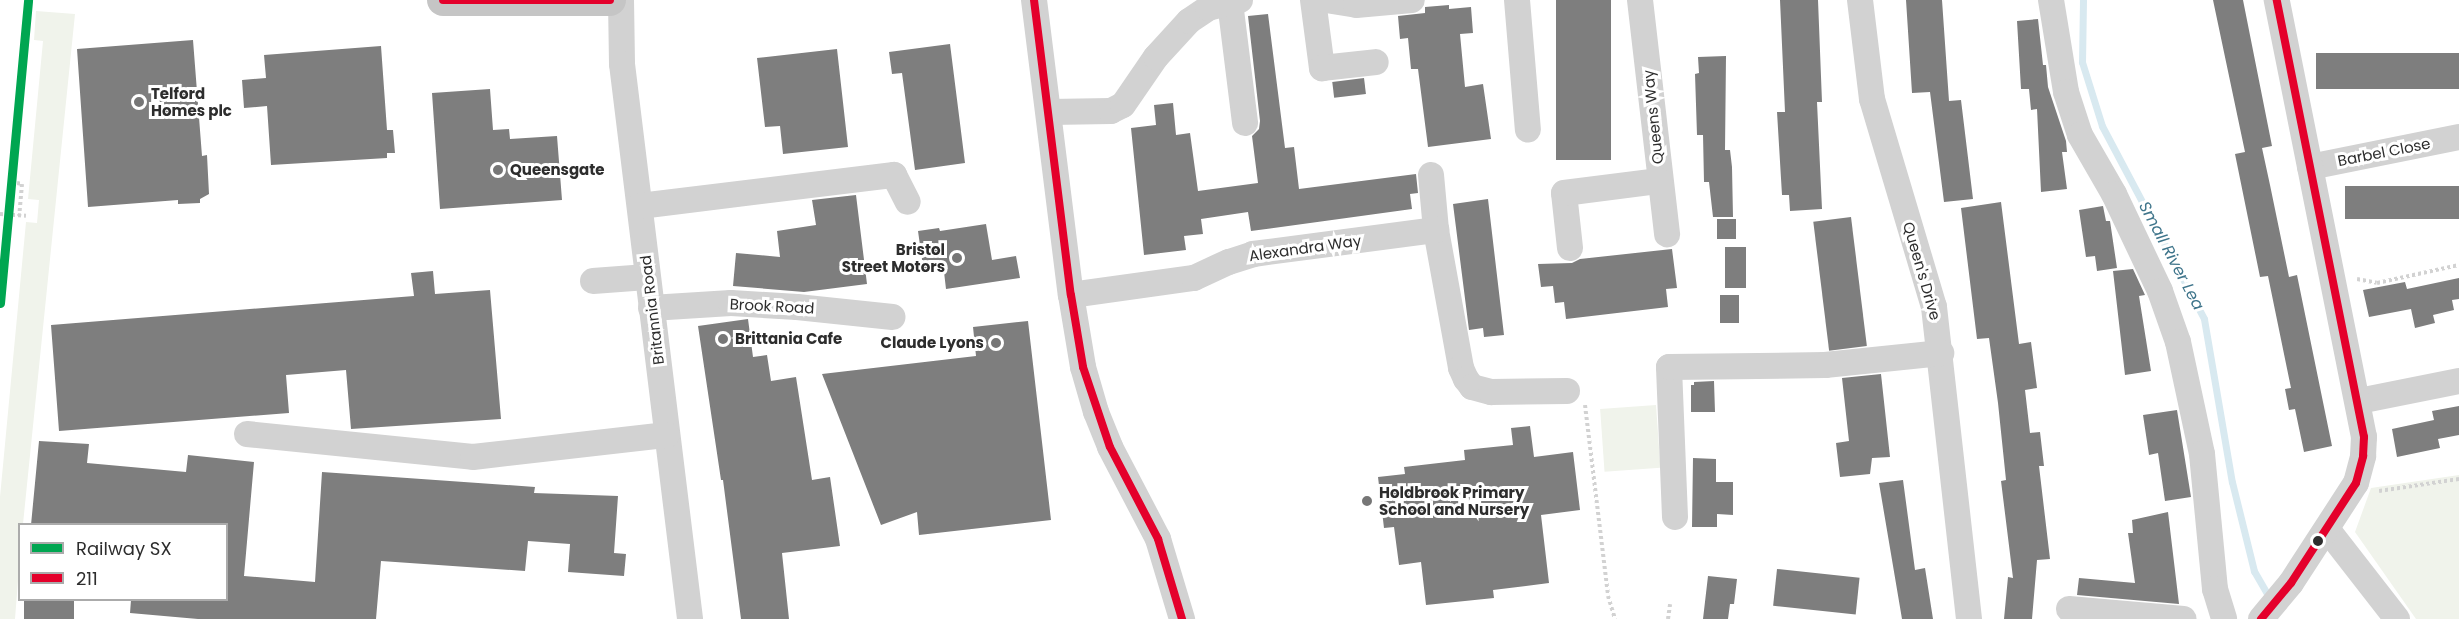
<!DOCTYPE html>
<style>
body{margin:0}
#map{position:relative;width:2459px;height:619px;overflow:hidden;background:#fff;font-family:Poppins,sans-serif}
div>[style]{position:absolute}
[style*='--x']{left:calc(var(--x)*1px);top:calc(var(--y)*1px);width:calc(var(--w)*1px);rotate:calc(var(--a)*1deg)}
.green>*{inset:0;background:#f0f3eb;transform-origin:0 0}
.stream>*{height:7px;margin:-3.5px;padding:0 3.5px;transform-origin:3.5px;border-radius:3.5px;background:#d8e9f0}
.building>*{inset:0;background:#7e7e7e;transform-origin:0 0}
.path>*{height:4px;margin-top:-2px;transform-origin:0;background:repeating-linear-gradient(90deg,#d2d2d2 0 3px,transparent 0 6px)}
.minor>*{height:26px;margin:-13px;padding:0 13px;transform-origin:13px;border-radius:13px;background:#d2d2d2}
.major>*{height:32px;margin:-16px;padding:0 16px;transform-origin:16px;border-radius:16px;background:#c5c5c5}
.bus-1>*{height:8px;margin:-4px;padding:0 4px;transform-origin:4px;border-radius:4px;background:#e4002b}
.rail-1>*{height:9px;margin:-4.5px;padding:0 4.5px;transform-origin:4.5px;border-radius:4.5px;background:#00a651}
.dots>*{width:16px;height:16px;translate:-50% -50%;box-sizing:border-box;border:3px solid #fff;border-radius:50%}
span{translate:-50% -50%;white-space:nowrap;text-align:center;line-height:1.15;-webkit-text-stroke:6px #fff;paint-order:stroke}
.poi-label{font-size:15px;color:#2d2d2d;font-weight:700}
.left{translate:0 -50%;text-align:left}
.right{translate:-100% -50%;text-align:right}
.street-label{font-size:15px;color:#2d2d2d}
.water-label{font-size:16px;color:#3f758b;font-style:italic}
.legend{position:absolute;left:18px;top:523px;width:210px;height:78px;box-sizing:border-box;background:#fff;border:2px solid #ababab;margin:0;padding:8px 10px;list-style:none;font-size:18px;color:#2d2d2d}
.legend li{display:flex;align-items:center;gap:12px;height:30px}
.legend b{width:30px;border:2px solid #ababab}
</style>
<div id="map">
<div class="green">
<div style="clip-path:polygon(36px 11px,75px 14px,23px 524px,20px 524px,19px 568px,15px 619px,0 619px,0 497px,26px 222px,37px 223px,39px 200px,28px 199px,43px 41px,34px 40px)"></div>
<div style="left:1656px;top:405px;width:63px;height:56px;rotate:86deg"></div>
<div style="clip-path:polygon(2459px 475px,2459px 619px,2416px 619px,2355px 532px,2371px 488px)"></div>
</div>
<div class="stream">
<div style="--x:2083;--y:0;--w:62;--a:90.9"></div>
<div style="--x:2082;--y:62;--w:67;--a:72.6"></div>
<div style="--x:2102;--y:126;--w:218;--a:62.1"></div>
<div style="--x:2204;--y:319;--w:165;--a:80.3"></div>
<div style="--x:2232;--y:482;--w:92;--a:76.1"></div>
<div style="--x:2254;--y:571;--w:32;--a:60"></div>
</div>
<div class="building">
<div style="left:1556px;top:0;width:55px;height:160px"></div>
<div style="clip-path:polygon(1780px 0,1818px 0,1822px 102px,1817px 102px,1822px 209px,1790px 211px,1789px 195px,1782px 195px,1777px 112px,1785px 112px)"></div>
<div style="clip-path:polygon(1906px 0,1942px 0,1949px 101px,1961px 100px,1973px 199px,1944px 202px,1930px 92px,1912px 93px)"></div>
<div style="clip-path:polygon(2213px 0,2243px 0,2272px 146px,2262px 148px,2270px 185px,2289px 277px,2297px 275px,2332px 446px,2304px 452px,2295px 409px,2289px 410px,2285px 389px,2291px 388px,2268px 276px,2260px 277px,2235px 154px,2245px 152px)"></div>
<div style="clip-path:polygon(1449px 5px,1449px 9px,1471px 7px,1473px 33px,1460px 34px,1465px 87px,1483px 84px,1491px 139px,1428px 147px,1418px 69px,1411px 69px,1408px 38px,1400px 39px,1398px 16px,1425px 13px,1425px 7px)"></div>
<div style="clip-path:polygon(1268px 14px,1285px 148px,1294px 147px,1299px 189px,1416px 174px,1418px 193px,1410px 194px,1412px 209px,1251px 231px,1248px 212px,1201px 219px,1203px 234px,1184px 236px,1186px 250px,1144px 255px,1131px 128px,1156px 125px,1154px 105px,1173px 103px,1176px 135px,1190px 133px,1198px 191px,1258px 183px,1252px 136px,1259px 129px,1260px 121px,1248px 16px)"></div>
<div style="clip-path:polygon(2038px 19px,2043px 65px,2046px 65px,2048px 87px,2066px 141px,2067px 152px,2062px 152px,2067px 189px,2041px 192px,2037px 109px,2031px 110px,2029px 89px,2021px 89px,2017px 21px)"></div>
<div style="clip-path:polygon(193px 40px,202px 156px,207px 155px,209px 194px,200px 199px,200px 203px,178px 204px,178px 200px,88px 207px,77px 49px)"></div>
<div style="clip-path:polygon(950px 44px,965px 163px,915px 170px,902px 73px,892px 74px,889px 52px)"></div>
<div style="clip-path:polygon(381px 46px,387px 130px,393px 130px,395px 153px,387px 153px,387px 158px,271px 165px,267px 106px,244px 108px,242px 80px,266px 78px,264px 55px)"></div>
<div style="clip-path:polygon(837px 49px,848px 147px,783px 154px,780px 126px,765px 127px,757px 58px)"></div>
<div style="left:2459px;top:53px;width:36px;height:143px;rotate:90deg"></div>
<div style="clip-path:polygon(1726px 56px,1725px 150px,1730px 150px,1732px 167px,1733px 217px,1713px 217px,1709px 182px,1704px 182px,1703px 135px,1697px 135px,1695px 74px,1699px 73px,1698px 57px)"></div>
<div style="left:1364px;top:78px;width:16px;height:32px;rotate:83deg"></div>
<div style="clip-path:polygon(490px 89px,493px 130px,509px 129px,510px 139px,557px 136px,562px 200px,440px 209px,432px 93px)"></div>
<div style="left:2459px;top:186px;width:33px;height:114px;rotate:90deg"></div>
<div style="clip-path:polygon(856px 195px,867px 284px,804px 292px,733px 286px,736px 253px,780px 257px,777px 231px,816px 225px,812px 200px)"></div>
<div style="clip-path:polygon(1488px 199px,1504px 335px,1484px 337px,1483px 328px,1469px 330px,1453px 204px)"></div>
<div style="clip-path:polygon(2001px 202px,2019px 344px,2031px 342px,2037px 388px,2025px 390px,2030px 433px,2040px 432px,2044px 466px,2039px 466px,2050px 559px,2037px 560px,2032px 619px,2004px 619px,2008px 577px,2013px 578px,2001px 481px,2006px 480px,1998px 403px,1989px 338px,1977px 339px,1961px 208px)"></div>
<div style="clip-path:polygon(2103px 206px,2106px 221px,2110px 221px,2117px 268px,2097px 271px,2095px 256px,2086px 257px,2079px 210px)"></div>
<div style="left:1851px;top:217px;width:130px;height:38px;rotate:83deg"></div>
<div style="left:1717px;top:219px;width:19px;height:20px"></div>
<div style="clip-path:polygon(986px 224px,992px 260px,1016px 256px,1020px 278px,946px 289px,944px 272px,924px 274px,918px 231px,939px 228px,940px 231px)"></div>
<div style="left:1725px;top:247px;width:21px;height:41px"></div>
<div style="clip-path:polygon(1672px 249px,1677px 288px,1666px 289px,1668px 307px,1566px 319px,1564px 302px,1555px 303px,1553px 286px,1541px 287px,1538px 264px,1572px 263px,1580px 259px)"></div>
<div style="clip-path:polygon(2133px 269px,2145px 295px,2139px 296px,2151px 371px,2125px 375px,2113px 271px)"></div>
<div style="clip-path:polygon(433px 271px,435px 294px,490px 290px,501px 419px,351px 429px,346px 370px,286px 375px,289px 413px,59px 431px,51px 325px,414px 296px,411px 273px)"></div>
<div style="clip-path:polygon(2459px 278px,2459px 299px,2452px 300px,2454px 310px,2433px 315px,2435px 323px,2415px 328px,2411px 309px,2369px 317px,2363px 290px,2405px 282px,2407px 289px)"></div>
<div style="left:1739px;top:295px;width:28px;height:19px;rotate:90deg"></div>
<div style="clip-path:polygon(748px 319px,753px 357px,767px 355px,771px 381px,796px 377px,812px 480px,830px 477px,840px 546px,782px 553px,789px 619px,741px 619px,723px 480px,721px 480px,698px 326px)"></div>
<div style="clip-path:polygon(1028px 321px,1051px 520px,919px 535px,917px 512px,881px 525px,822px 374px,976px 356px,973px 327px)"></div>
<div style="clip-path:polygon(1881px 374px,1890px 457px,1872px 458px,1870px 474px,1840px 477px,1836px 443px,1849px 441px,1842px 378px)"></div>
<div style="clip-path:polygon(1714px 381px,1715px 412px,1691px 412px,1691px 385px,1694px 385px,1694px 382px)"></div>
<div style="clip-path:polygon(2459px 406px,2459px 435px,2438px 439px,2440px 448px,2397px 457px,2392px 429px,2434px 420px,2432px 411px)"></div>
<div style="clip-path:polygon(2177px 410px,2191px 497px,2165px 501px,2158px 453px,2149px 455px,2143px 415px)"></div>
<div style="clip-path:polygon(1530px 426px,1534px 457px,1573px 452px,1580px 510px,1541px 515px,1549px 583px,1493px 590px,1494px 598px,1426px 605px,1421px 562px,1399px 565px,1394px 527px,1384px 528px,1378px 477px,1405px 474px,1404px 467px,1465px 460px,1464px 450px,1513px 445px,1511px 428px)"></div>
<div style="clip-path:polygon(39px 441px,89px 444px,87px 463px,186px 472px,188px 455px,254px 462px,244px 576px,315px 582px,322px 472px,535px 487px,534px 493px,618px 496px,614px 553px,626px 554px,624px 576px,568px 572px,570px 544px,528px 541px,525px 571px,381px 561px,376px 619px,198px 619px,130px 613px,131px 600px,226px 600px,226px 525px,31px 525px)"></div>
<div style="clip-path:polygon(1693px 458px,1716px 459px,1716px 482px,1733px 482px,1733px 515px,1717px 514px,1717px 527px,1692px 527px)"></div>
<div style="clip-path:polygon(1903px 480px,1915px 570px,1925px 568px,1933px 619px,1902px 619px,1879px 483px)"></div>
<div style="clip-path:polygon(2168px 512px,2179px 604px,2077px 595px,2079px 578px,2135px 583px,2128px 533px,2133px 533px,2132px 520px)"></div>
<div style="left:1777px;top:569px;width:83px;height:37px;rotate:6deg"></div>
<div style="clip-path:polygon(1708px 576px,1737px 579px,1734px 604px,1730px 604px,1728px 619px,1703px 619px)"></div>
<div style="left:24px;top:600px;width:50px;height:19px"></div>
</div>
<div class="path">
<div style="--x:17;--y:183;--w:5;--a:11"></div>
<div style="--x:22;--y:184;--w:32;--a:95"></div>
<div style="--x:0;--y:214;--w:26;--a:4"></div>
<div style="--x:2357;--y:279;--w:20;--a:11"></div>
<div style="--x:2377;--y:283;--w:84;--a:-12.4"></div>
<div style="--x:1585;--y:405;--w:192;--a:83.1"></div>
<div style="--x:1608;--y:596;--w:24;--a:73"></div>
<div style="--x:2379;--y:491;--w:81;--a:-8.5"></div>
<div style="--x:1668;--y:619;--w:15;--a:-82"></div>
</div>
<div class="minor">
<div style="--x:621;--y:0;--w:64;--a:89.1"></div>
<div style="--x:622;--y:64;--w:559;--a:83.01"></div>
<div style="--x:1034;--y:0;--w:297;--a:82.9"></div>
<div style="--x:1071;--y:295;--w:73;--a:80.5"></div>
<div style="--x:1083;--y:367;--w:47;--a:73.9"></div>
<div style="--x:1096;--y:412;--w:38;--a:68"></div>
<div style="--x:1110;--y:447;--w:104;--a:62.4"></div>
<div style="--x:1158;--y:539;--w:84;--a:73.3"></div>
<div style="--x:1313;--y:0;--w:69;--a:82.5"></div>
<div style="--x:1322;--y:68;--w:54;--a:-6.3"></div>
<div style="--x:1326;--y:0;--w:30;--a:9"></div>
<div style="--x:1356;--y:5;--w:56;--a:-5.1"></div>
<div style="--x:1517;--y:0;--w:130;--a:85.2"></div>
<div style="--x:1640;--y:0;--w:236;--a:83.4"></div>
<div style="--x:1860;--y:0;--w:100;--a:83.1"></div>
<div style="--x:1872;--y:99;--w:217;--a:73.4"></div>
<div style="--x:1934;--y:307;--w:314;--a:83.6"></div>
<div style="--x:2051;--y:0;--w:93;--a:80.7"></div>
<div style="--x:2066;--y:92;--w:45;--a:72"></div>
<div style="--x:2080;--y:135;--w:68;--a:60"></div>
<div style="--x:2114;--y:194;--w:107;--a:64.6"></div>
<div style="--x:2160;--y:291;--w:54;--a:70.6"></div>
<div style="--x:2178;--y:342;--w:115;--a:77.9"></div>
<div style="--x:2202;--y:454;--w:136;--a:84.5"></div>
<div style="--x:2215;--y:589;--w:31;--a:73"></div>
<div style="--x:1230;--y:2;--w:122;--a:82.9"></div>
<div style="--x:1050;--y:112;--w:61;--a:-0.9"></div>
<div style="--x:1111;--y:111;--w:13;--a:-27"></div>
<div style="--x:1123;--y:105;--w:58;--a:-55.5"></div>
<div style="--x:1156;--y:57;--w:49;--a:-47.5"></div>
<div style="--x:1189;--y:21;--w:23;--a:-34"></div>
<div style="--x:1208;--y:8;--w:33;--a:-14"></div>
<div style="--x:2310;--y:167;--w:152;--a:-11.4"></div>
<div style="--x:1431;--y:175;--w:55;--a:84.8"></div>
<div style="--x:1436;--y:230;--w:140;--a:79.7"></div>
<div style="--x:1461;--y:368;--w:12;--a:66"></div>
<div style="--x:1466;--y:379;--w:10;--a:53"></div>
<div style="--x:1472;--y:387;--w:20;--a:15"></div>
<div style="--x:1491;--y:392;--w:76;--a:-0.8"></div>
<div style="--x:640;--y:206;--w:256;--a:-7"></div>
<div style="--x:894;--y:175;--w:30;--a:63"></div>
<div style="--x:1570;--y:248;--w:55;--a:-96.2"></div>
<div style="--x:1564;--y:193;--w:96;--a:-7.2"></div>
<div style="--x:593;--y:281;--w:54;--a:-4.2"></div>
<div style="--x:1071;--y:295;--w:124;--a:-7.9"></div>
<div style="--x:1194;--y:278;--w:38;--a:-25"></div>
<div style="--x:1229;--y:262;--w:25;--a:-18"></div>
<div style="--x:1253;--y:254;--w:185;--a:-7.5"></div>
<div style="--x:651;--y:308;--w:80;--a:-3.6"></div>
<div style="--x:731;--y:303;--w:66;--a:3.5"></div>
<div style="--x:797;--y:307;--w:96;--a:6"></div>
<div style="--x:2359;--y:401;--w:102;--a:-11.3"></div>
<div style="--x:247;--y:434;--w:227;--a:5.8"></div>
<div style="--x:473;--y:457;--w:195;--a:-6.5"></div>
<div style="--x:1675;--y:517;--w:150;--a:-92.3"></div>
<div style="--x:1669;--y:367;--w:156;--a:-0.7"></div>
<div style="--x:1825;--y:365;--w:117;--a:-5.9"></div>
<div style="--x:2327;--y:529;--w:114;--a:52.1"></div>
<div style="--x:2069;--y:609;--w:115;--a:5"></div>
<div style="--x:2261;--y:619;--w:47;--a:-50.2"></div>
<div style="--x:2291;--y:583;--w:119;--a:-57"></div>
<div style="--x:2356;--y:483;--w:28;--a:-75"></div>
<div style="--x:2363;--y:456;--w:19;--a:-87"></div>
<div style="--x:2364;--y:437;--w:446;--a:-101.3"></div>
</div>
<div class="major">
<div style="--x:443;--y:0;--w:167;--a:0"></div>
</div>
<div class="bus-1">
<div style="--x:443;--y:0;--w:167;--a:0"></div>
<div style="--x:1034;--y:0;--w:297;--a:82.9"></div>
<div style="--x:1071;--y:295;--w:73;--a:80.5"></div>
<div style="--x:1083;--y:367;--w:84;--a:71.4"></div>
<div style="--x:1110;--y:447;--w:104;--a:62.4"></div>
<div style="--x:1158;--y:539;--w:84;--a:73.3"></div>
<div style="--x:2261;--y:619;--w:47;--a:-50.2"></div>
<div style="--x:2291;--y:583;--w:119;--a:-57"></div>
<div style="--x:2356;--y:483;--w:28;--a:-75"></div>
<div style="--x:2363;--y:456;--w:19;--a:-87"></div>
<div style="--x:2364;--y:437;--w:446;--a:-101.3"></div>
</div>
<div class="rail-1">
<div style="--x:0;--y:303;--w:304;--a:-84.7"></div>
</div>
<div class="dots">
<div style="left:139px;top:102px;background:#767676"></div>
<div style="left:498px;top:170px;background:#767676"></div>
<div style="left:957px;top:258px;background:#767676"></div>
<div style="left:723px;top:339px;background:#767676"></div>
<div style="left:996px;top:343px;background:#767676"></div>
<div style="left:1367px;top:501px;background:#767676"></div>
<div style="left:2318px;top:541px;background:#2d2d2d"></div>
</div>
<div class="poi-label">
<span class="left" style="left:151px;top:102px">Telford<br>Homes plc</span>
<span class="left" style="left:510px;top:170px">Queensgate</span>
<span class="right" style="left:945px;top:258px">Bristol<br>Street Motors</span>
<span class="left" style="left:735px;top:339px">Brittania Cafe</span>
<span class="right" style="left:984px;top:343px">Claude Lyons</span>
<span class="left" style="left:1379px;top:501px">Holdbrook Primary<br>School and Nursery</span>
</div>
<div class="street-label">
<span style="left:1653px;top:117px;rotate:-96deg">Queens Way</span>
<span style="left:2384px;top:152px;rotate:-11deg">Barbel Close</span>
<span style="left:1305px;top:248px;rotate:-8deg">Alexandra Way</span>
<span style="left:1922px;top:271px;rotate:74deg">Queen's Drive</span>
<span style="left:772px;top:306px;rotate:3deg">Brook Road</span>
<span style="left:652px;top:310px;rotate:-97deg">Britannia Road</span>
</div>
<div class="water-label">
<span style="left:2171px;top:256px;rotate:62deg">Small River Lea</span>
</div>
<ul class="legend">
<li><b style="height:8px;background:#00a651"></b>Railway SX</li>
<li><b style="height:8px;background:#e4002b"></b>211</li>
</ul>
</div>
